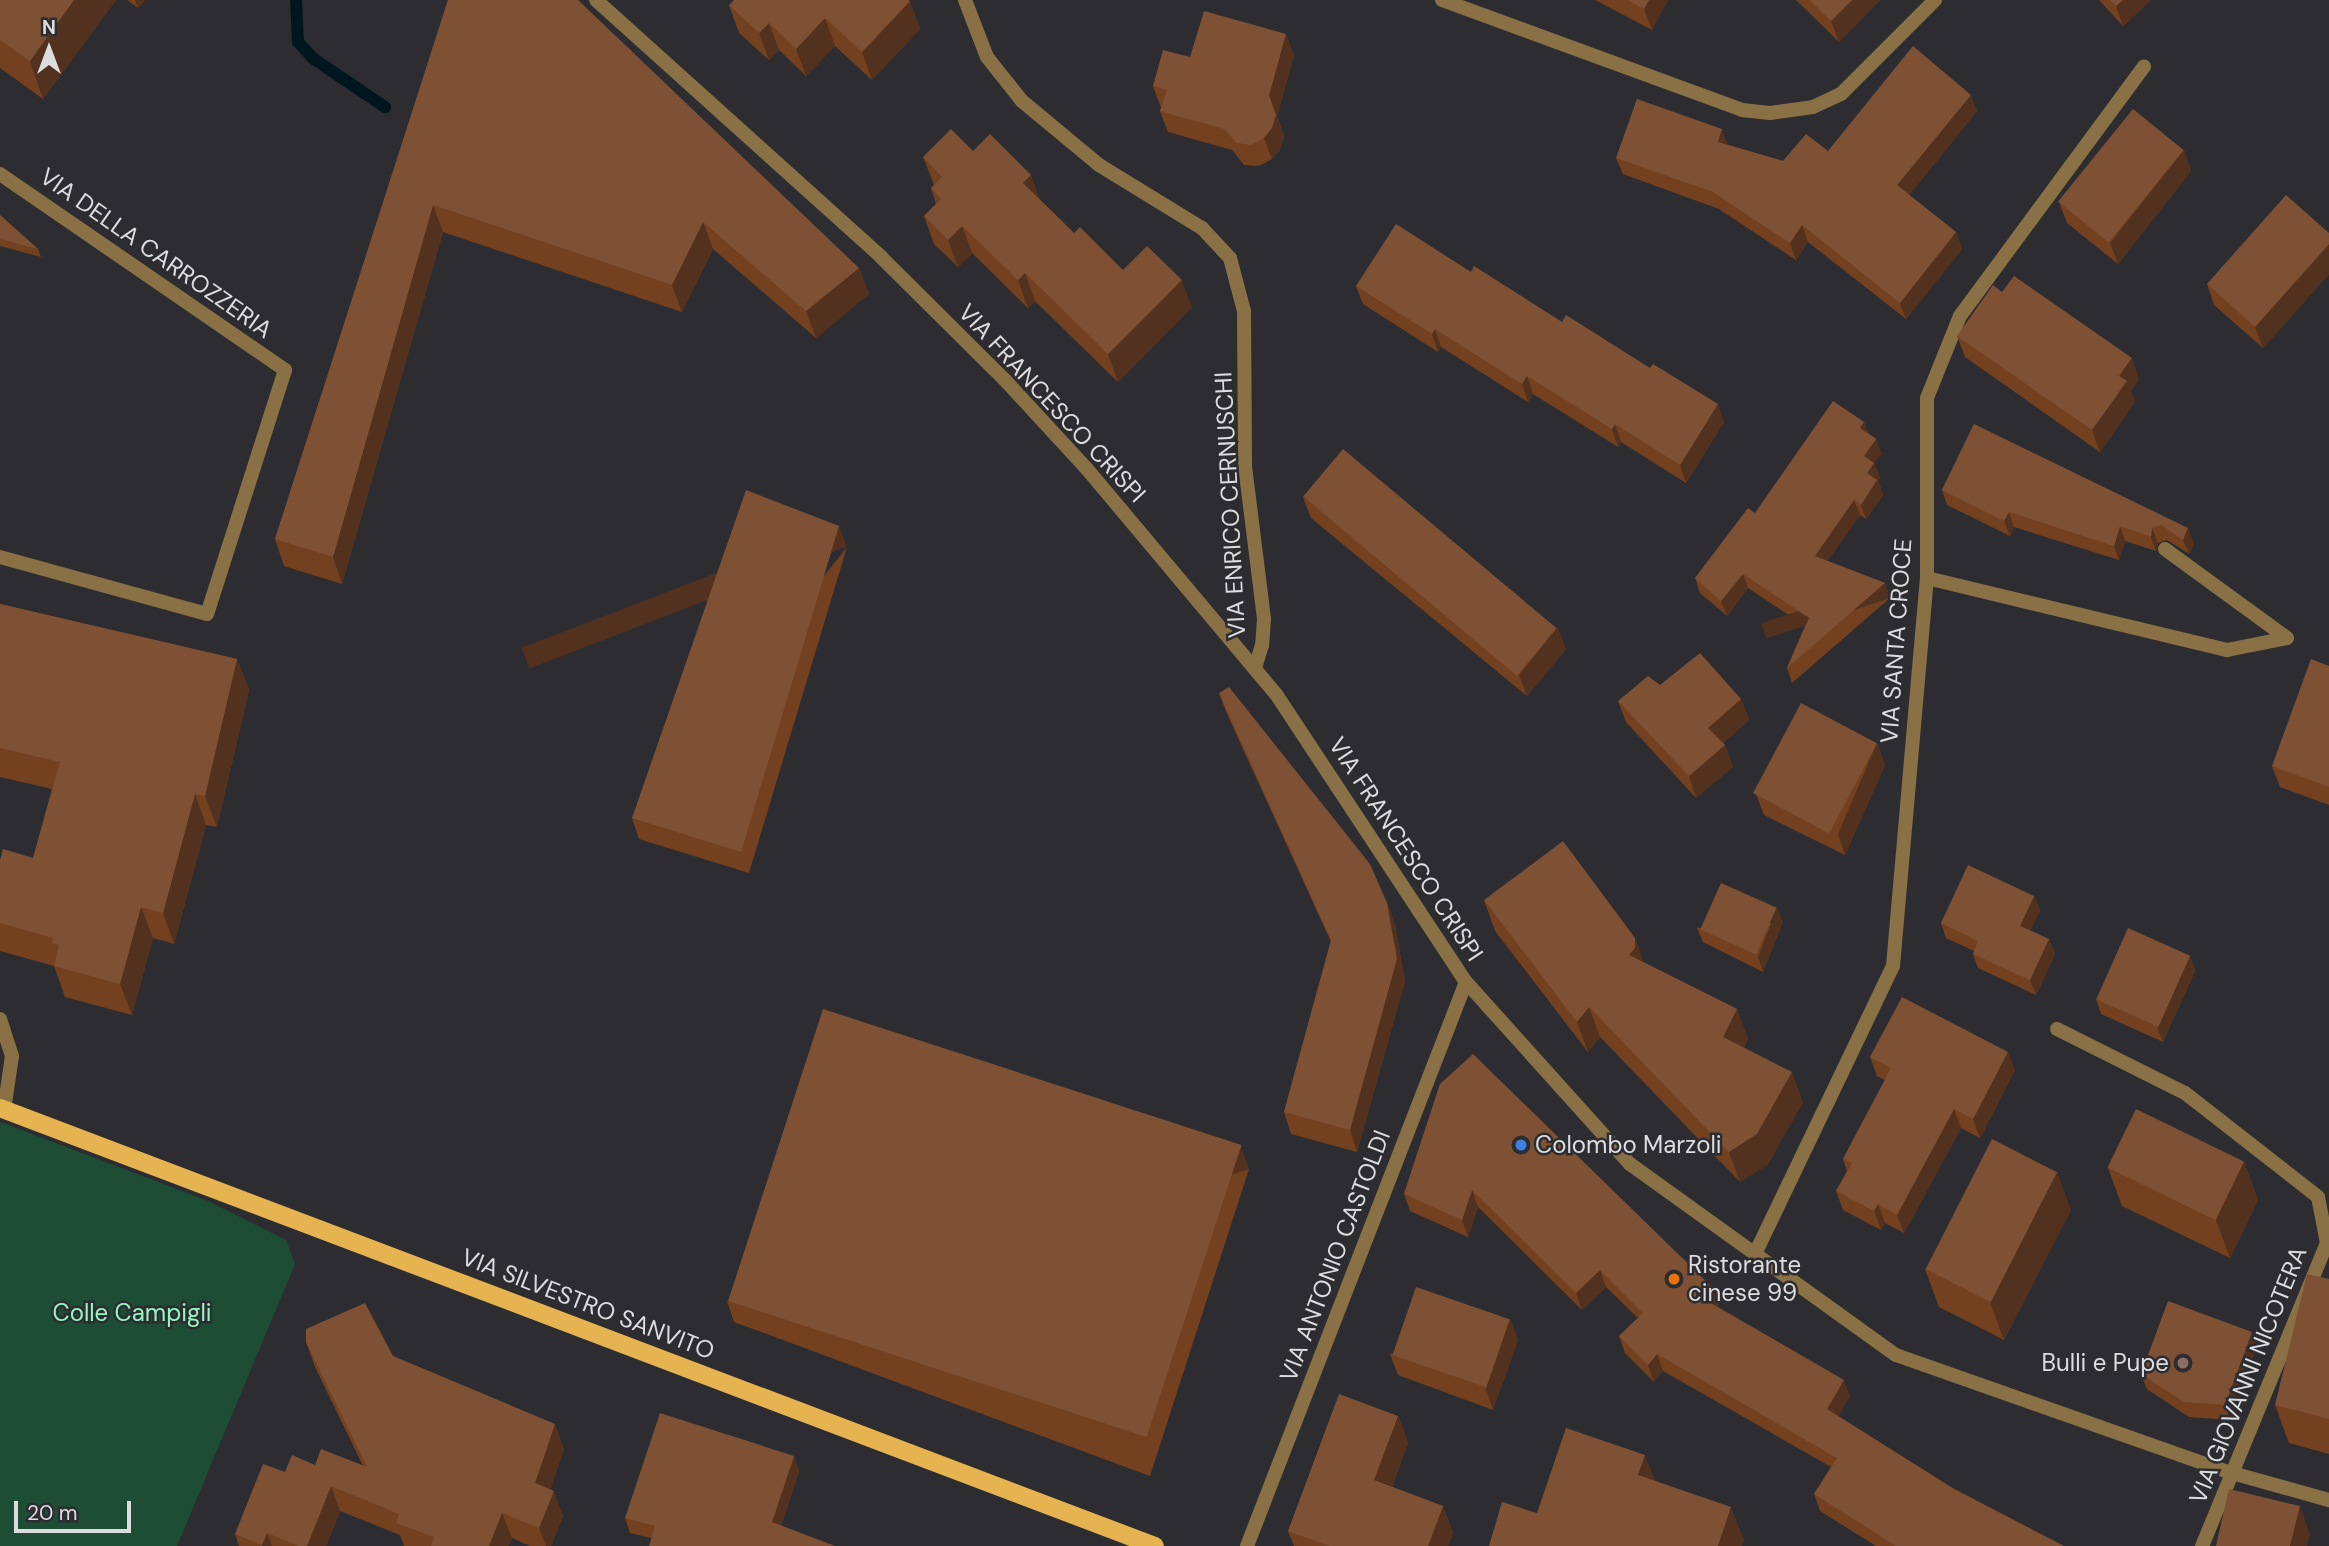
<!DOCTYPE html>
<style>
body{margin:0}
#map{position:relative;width:2329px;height:1546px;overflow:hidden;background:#2d2d31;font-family:"DM Sans",sans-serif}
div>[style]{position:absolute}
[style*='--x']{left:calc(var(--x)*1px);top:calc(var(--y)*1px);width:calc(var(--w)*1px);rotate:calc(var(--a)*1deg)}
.green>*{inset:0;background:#1e4d36}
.stream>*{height:12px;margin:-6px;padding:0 6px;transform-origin:6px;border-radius:6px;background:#00161f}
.minor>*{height:14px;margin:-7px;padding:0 7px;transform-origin:7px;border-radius:7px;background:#897145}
.tertiary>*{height:14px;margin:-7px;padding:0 7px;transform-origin:7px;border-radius:7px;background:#897145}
.primary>*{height:18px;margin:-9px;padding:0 9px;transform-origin:9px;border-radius:9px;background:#e6b351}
.wall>*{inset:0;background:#734020}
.shaded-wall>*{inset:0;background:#52311e;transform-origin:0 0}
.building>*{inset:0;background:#7e5135;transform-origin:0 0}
.dots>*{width:19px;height:19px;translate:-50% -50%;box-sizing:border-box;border:4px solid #2d2d31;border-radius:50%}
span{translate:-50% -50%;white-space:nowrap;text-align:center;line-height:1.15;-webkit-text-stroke:5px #2d2d31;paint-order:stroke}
.street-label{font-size:24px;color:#dddddf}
.poi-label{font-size:24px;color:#dddddf}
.left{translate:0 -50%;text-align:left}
.right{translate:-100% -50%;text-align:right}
.park-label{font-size:24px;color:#92f6c0}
.north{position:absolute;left:14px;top:14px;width:70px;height:70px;-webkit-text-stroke:5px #2d2d31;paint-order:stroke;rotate:0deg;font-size:19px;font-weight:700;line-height:28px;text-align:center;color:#dddddf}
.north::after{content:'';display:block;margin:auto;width:24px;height:32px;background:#dddddf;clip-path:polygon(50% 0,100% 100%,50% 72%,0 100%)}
.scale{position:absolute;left:14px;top:1501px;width:117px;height:32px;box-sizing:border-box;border:4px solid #dddddf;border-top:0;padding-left:9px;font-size:21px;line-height:24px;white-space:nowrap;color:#dddddf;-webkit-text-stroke:5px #2d2d31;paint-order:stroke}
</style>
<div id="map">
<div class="green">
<div style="clip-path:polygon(0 1122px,208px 1201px,286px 1240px,295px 1264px,177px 1546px,0 1546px)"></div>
</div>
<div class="stream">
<div style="--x:296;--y:0;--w:42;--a:87.3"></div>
<div style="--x:298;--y:42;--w:23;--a:47"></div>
<div style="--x:314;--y:59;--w:86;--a:34.1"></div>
</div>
<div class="minor">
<div style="--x:965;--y:0;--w:61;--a:68.9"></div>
<div style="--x:987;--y:57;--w:56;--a:51.5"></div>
<div style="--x:1022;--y:101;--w:100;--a:39.7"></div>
<div style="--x:1099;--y:165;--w:121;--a:31.5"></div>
<div style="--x:1202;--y:228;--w:41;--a:47"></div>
<div style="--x:1230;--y:258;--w:55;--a:75.2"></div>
<div style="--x:1244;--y:311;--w:155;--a:89.6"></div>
<div style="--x:1245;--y:466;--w:154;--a:82.9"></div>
<div style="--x:1264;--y:619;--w:26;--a:94"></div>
<div style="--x:1262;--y:645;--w:24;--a:107"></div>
<div style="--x:1442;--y:0;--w:320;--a:20.1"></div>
<div style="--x:1742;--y:110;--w:28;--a:6"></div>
<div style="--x:1770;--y:113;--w:43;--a:-7.9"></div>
<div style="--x:1813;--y:107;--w:31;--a:-25"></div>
<div style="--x:1841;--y:94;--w:133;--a:-45"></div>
<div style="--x:0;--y:174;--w:346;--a:34.5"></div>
<div style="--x:285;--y:370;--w:256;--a:107.7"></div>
<div style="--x:207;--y:614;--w:215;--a:-164.6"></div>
<div style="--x:1927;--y:578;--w:309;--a:13.5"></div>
<div style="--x:2227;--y:650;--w:61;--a:-11.3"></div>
<div style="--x:2287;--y:638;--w:151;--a:-143.9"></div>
<div style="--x:0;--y:1019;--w:39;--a:72"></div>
<div style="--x:12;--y:1056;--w:55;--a:98.4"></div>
<div style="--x:2057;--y:1029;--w:143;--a:26.6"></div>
<div style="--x:2185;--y:1093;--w:169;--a:38"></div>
<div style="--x:2318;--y:1197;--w:47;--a:78.9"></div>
<div style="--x:2327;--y:1243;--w:328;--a:112.4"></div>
<div style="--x:1755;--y:1254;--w:319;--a:-64.4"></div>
<div style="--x:1893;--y:966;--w:389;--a:-85"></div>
<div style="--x:1927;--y:578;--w:180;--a:-90"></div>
<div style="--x:1927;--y:398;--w:88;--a:-68.1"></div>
<div style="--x:1960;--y:316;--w:310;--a:-53.6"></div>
<div style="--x:1247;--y:1546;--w:605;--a:-68.78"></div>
</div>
<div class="tertiary">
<div style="--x:596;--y:0;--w:384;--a:42"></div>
<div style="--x:881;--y:257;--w:173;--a:44.8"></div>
<div style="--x:1004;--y:379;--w:122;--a:47.3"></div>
<div style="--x:1087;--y:469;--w:294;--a:50"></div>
<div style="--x:1276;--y:694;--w:345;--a:56.6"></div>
<div style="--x:1466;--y:982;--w:245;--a:48"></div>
<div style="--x:1630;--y:1164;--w:327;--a:35.7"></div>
<div style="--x:1896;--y:1355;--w:356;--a:19.4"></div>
<div style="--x:2232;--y:1473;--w:101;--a:15.6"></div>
</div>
<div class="primary">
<div style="--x:0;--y:1108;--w:1235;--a:20.77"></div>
</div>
<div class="wall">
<div style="clip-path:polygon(0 0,116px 0,43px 99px,0 68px)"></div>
<div style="clip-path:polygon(127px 0,145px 0,138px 8px)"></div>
<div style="clip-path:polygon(448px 0,859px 268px,869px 294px,816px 338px,713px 249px,682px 312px,443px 232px,342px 584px,284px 566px,275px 539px)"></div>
<div style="clip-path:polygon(1595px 0,1668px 0,1652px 30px)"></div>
<div style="clip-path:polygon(1796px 0,1880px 0,1839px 42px)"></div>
<div style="clip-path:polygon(2099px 0,2151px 0,2123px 26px)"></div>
<div style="clip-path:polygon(910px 1px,920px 29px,872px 80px,835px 46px,806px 76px,779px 50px,769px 60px,739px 33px,729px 5px)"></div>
<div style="clip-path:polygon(1294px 55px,1277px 116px,1284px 136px,1280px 150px,1272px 159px,1259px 166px,1244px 165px,1232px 150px,1168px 132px,1160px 111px,1161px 108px,1153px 86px,1190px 57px)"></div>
<div style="clip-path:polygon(1977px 111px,1909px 195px,1956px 232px,1962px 249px,1906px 319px,1808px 242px,1796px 260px,1719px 209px,1623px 174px,1616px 158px,1728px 145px,1783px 161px,1828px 151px)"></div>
<div style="clip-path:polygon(2184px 150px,2191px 171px,2118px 264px,2067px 223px,2059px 202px)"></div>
<div style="clip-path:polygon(973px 151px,1040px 200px,1074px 233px,1123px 270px,1192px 307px,1118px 382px,1035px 301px,1028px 308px,972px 253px,958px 267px,934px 244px,924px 216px,936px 204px,931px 188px,934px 185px,923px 157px)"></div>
<div style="clip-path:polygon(0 215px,38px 249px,41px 257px,0 246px)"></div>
<div style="clip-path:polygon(2329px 233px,2329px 274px,2263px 348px,2214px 305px,2207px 284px)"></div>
<div style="clip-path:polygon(1471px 272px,1562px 322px,1724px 422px,1686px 483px,1621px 442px,1618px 447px,1533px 394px,1528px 402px,1441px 347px,1438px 352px,1363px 304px,1356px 286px)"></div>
<div style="clip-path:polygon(2002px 292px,2139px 379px,2131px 391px,2135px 402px,2100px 452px,1965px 357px,1957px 336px)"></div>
<div style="clip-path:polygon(1864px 422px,1868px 433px,1876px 439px,1881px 454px,1874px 463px,1880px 478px,1878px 480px,1883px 495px,1866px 519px,1860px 515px,1827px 561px,1885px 583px,1890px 598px,1792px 683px,1787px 668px,1805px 626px,1748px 588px,1727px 616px,1700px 593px,1695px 578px,1755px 513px)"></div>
<div style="clip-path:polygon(1974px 424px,2194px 543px,2189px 554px,2167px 540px,2158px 543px,2156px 551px,2125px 541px,2119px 560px,2014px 527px,2010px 536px,1947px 505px,1942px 490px)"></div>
<div style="clip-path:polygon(1303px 497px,1566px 649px,1527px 696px,1311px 518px)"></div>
<div style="clip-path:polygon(847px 547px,749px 873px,639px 839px,632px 818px)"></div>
<div style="clip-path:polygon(0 604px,237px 659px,249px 690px,217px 827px,206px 825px,174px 944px,153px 938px,132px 1015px,65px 997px,54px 966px,0 951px,0 860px,33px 858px,52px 789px,0 777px)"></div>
<div style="clip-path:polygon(2329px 666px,2329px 805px,2280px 787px,2272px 766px)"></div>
<div style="clip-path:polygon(1660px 685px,1741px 699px,1749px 720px,1723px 743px,1725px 745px,1733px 767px,1696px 798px,1626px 722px,1618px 701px)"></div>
<div style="clip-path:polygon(1219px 693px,1387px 903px,1395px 925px,1405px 981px,1357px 1152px,1291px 1134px,1284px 1112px,1331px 942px,1227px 714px)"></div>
<div style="clip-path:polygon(1877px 743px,1885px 765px,1845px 855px,1764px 815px,1756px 794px)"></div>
<div style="clip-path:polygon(2034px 896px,2040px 911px,2030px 930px,2049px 939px,2055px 954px,2036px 995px,1978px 968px,1973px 954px,1974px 951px,1946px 938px,1941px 923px)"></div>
<div style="clip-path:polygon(1484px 900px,1635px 938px,1643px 962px,1737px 1009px,1748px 1039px,1744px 1048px,1803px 1102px,1768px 1164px,1740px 1182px,1600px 1037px,1588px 1052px,1495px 931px)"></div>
<div style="clip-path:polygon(1783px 922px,1763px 972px,1703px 942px,1697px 928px)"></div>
<div style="clip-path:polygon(2190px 956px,2195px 971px,2163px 1042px,2101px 1014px,2096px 999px)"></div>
<div style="clip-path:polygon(1870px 1057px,2015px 1070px,1980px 1138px,1961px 1128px,1904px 1233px,1885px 1223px,1881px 1230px,1843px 1210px,1836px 1191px,1847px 1171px,1843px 1159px,1885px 1080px,1877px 1076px)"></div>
<div style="clip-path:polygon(1440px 1084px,1719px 1305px,1717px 1307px,1850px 1396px,1838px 1416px,1954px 1489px,2064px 1546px,1876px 1546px,1820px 1511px,1814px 1494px,1831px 1467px,1663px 1371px,1654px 1382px,1625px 1353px,1619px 1336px,1638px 1318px,1606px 1287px,1582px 1310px,1478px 1207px,1468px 1237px,1410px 1211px,1404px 1194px)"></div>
<div style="clip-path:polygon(2244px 1162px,2258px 1200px,2230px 1258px,2122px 1206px,2108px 1168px)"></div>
<div style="clip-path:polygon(1249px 1169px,1150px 1476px,734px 1322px,727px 1301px)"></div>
<div style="clip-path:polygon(2071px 1210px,2004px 1340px,1939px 1307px,1925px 1269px)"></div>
<div style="clip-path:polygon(2329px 1279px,2329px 1454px,2289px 1443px,2275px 1405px)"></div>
<div style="clip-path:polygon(1510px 1319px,1518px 1340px,1493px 1410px,1398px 1375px,1390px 1354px)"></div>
<div style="clip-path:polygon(306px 1342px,393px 1356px,564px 1449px,550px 1489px,563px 1516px,551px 1546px,530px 1546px,512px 1538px,508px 1546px,404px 1546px,400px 1535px,340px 1511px,326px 1546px,239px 1546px,235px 1534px,285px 1472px,315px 1465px,363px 1466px,315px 1367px)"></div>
<div style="clip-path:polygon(2257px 1346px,2230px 1420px,2189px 1417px,2147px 1389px,2141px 1374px)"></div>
<div style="clip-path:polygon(1398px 1416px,1408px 1443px,1392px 1487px,1443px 1506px,1453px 1533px,1448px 1546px,1294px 1546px,1288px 1531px)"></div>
<div style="clip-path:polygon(794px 1456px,799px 1471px,781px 1526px,651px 1538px,630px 1533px,625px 1518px)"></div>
</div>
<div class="shaded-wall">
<div style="clip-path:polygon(74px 0,116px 0,43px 99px,30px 61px)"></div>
<div style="clip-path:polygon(135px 0,145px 0,138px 8px)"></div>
<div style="clip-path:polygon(1649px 0,1668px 0,1652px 30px,1644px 9px)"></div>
<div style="clip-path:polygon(1852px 0,1880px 0,1839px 42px,1831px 21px)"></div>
<div style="clip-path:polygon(2123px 0,2151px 0,2123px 26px,2116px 6px)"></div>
<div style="clip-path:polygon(910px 1px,920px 29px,872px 80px,862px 52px)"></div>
<div style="clip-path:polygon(825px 18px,835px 46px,806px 76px,796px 49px)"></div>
<div style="clip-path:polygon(769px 23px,779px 50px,769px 60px,759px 33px)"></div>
<div style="clip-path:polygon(1286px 34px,1294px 55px,1277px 116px,1284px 136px,1280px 150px,1272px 159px,1264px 138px,1269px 95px)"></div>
<div style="clip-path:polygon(1971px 95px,1977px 111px,1903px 202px,1897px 185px)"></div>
<div style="clip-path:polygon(1722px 129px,1728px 146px,1718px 142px)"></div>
<div style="clip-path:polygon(2184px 150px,2191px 171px,2118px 264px,2110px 243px)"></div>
<div style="clip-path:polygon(1031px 175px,1041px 202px,1023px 183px)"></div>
<div style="clip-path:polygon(433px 205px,443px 232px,342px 584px,333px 557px)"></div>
<div style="clip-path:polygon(703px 222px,713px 249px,682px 312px,672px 285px)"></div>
<div style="clip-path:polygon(1802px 225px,1808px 242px,1796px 260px,1790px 243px)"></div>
<div style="clip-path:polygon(962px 226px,972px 253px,958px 267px,948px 240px)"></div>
<div style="clip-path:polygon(1956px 232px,1962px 249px,1906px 319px,1900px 303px)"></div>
<div style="clip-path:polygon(2329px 244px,2329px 274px,2263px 348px,2255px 327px)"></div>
<div style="clip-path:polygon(859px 268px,869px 294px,816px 338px,806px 311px)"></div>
<div style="clip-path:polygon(1025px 273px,1035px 301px,1028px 308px,1018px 280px)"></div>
<div style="clip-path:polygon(1182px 280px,1192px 307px,1118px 382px,1108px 354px)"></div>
<div style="clip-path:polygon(1435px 329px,1441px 347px,1438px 352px,1432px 334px)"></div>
<div style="clip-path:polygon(2132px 358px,2139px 379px,2131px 391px,2135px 402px,2100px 452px,2092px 430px,2119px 376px)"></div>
<div style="clip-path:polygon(1527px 376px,1533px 394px,1528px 402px,1522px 384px)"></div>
<div style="clip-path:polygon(1718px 404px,1724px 422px,1686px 483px,1680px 465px)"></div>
<div style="clip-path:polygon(1864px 422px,1869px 437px,1860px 428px)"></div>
<div style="clip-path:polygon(1615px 424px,1621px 442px,1618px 447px,1612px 429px)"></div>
<div style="clip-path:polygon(1876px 439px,1881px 454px,1874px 463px,1880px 478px,1878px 480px,1883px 495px,1866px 519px,1861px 505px,1867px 473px,1864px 456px)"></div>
<div style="clip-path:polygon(1854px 500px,1860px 515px,1821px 570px,1815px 556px)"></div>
<div style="clip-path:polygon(2009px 512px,2014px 527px,2010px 536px,2004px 521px)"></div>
<div style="left:839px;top:526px;width:22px;height:340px;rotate:69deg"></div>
<div style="clip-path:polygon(2120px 526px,2125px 541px,2119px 560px,2114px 546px)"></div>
<div style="clip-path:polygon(2152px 528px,2158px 543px,2156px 551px,2151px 537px)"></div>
<div style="clip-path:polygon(2188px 528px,2194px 543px,2189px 554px,2183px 540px)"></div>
<div style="clip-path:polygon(1743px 574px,1748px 588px,1727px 616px,1721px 601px)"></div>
<div style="left:1885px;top:583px;width:16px;height:130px;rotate:72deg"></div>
<div style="clip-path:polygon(1558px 627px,1566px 649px,1527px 696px,1519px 675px)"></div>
<div style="clip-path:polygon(237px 659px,249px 690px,217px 827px,205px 796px)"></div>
<div style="clip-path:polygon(1741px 699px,1749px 720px,1715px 750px,1708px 728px)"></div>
<div style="clip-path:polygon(1877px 743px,1885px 765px,1845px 855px,1838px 834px)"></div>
<div style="clip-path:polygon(1725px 745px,1733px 767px,1696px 798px,1689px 776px)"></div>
<div style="clip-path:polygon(195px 794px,206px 825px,174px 944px,163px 913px)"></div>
<div style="clip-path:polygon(2034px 896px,2040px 911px,2026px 940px,2020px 926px)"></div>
<div style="clip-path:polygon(1387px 903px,1395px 925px,1405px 981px,1357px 1152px,1350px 1130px)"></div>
<div style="clip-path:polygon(141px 907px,153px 938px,132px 1015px,120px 984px)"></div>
<div style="clip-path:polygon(1777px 908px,1783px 922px,1763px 972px,1758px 957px)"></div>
<div style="clip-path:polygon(1635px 938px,1646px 968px,1629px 955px)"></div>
<div style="clip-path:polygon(2049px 939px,2055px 954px,2036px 995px,2030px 980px)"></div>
<div style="clip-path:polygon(2190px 956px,2195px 971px,2163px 1042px,2157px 1027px)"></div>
<div style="clip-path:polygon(1589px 1007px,1600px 1037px,1588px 1052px,1577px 1022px)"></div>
<div style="clip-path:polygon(1737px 1009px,1748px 1039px,1734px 1067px,1723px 1037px)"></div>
<div style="clip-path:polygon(2008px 1052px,2015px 1070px,1980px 1138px,1973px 1119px)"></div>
<div style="clip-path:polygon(1792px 1072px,1803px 1102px,1768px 1164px,1740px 1182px,1729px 1152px)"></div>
<div style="clip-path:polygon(1954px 1109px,1961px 1128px,1904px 1233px,1897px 1215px)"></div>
<div style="left:1241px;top:1147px;width:23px;height:324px;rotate:70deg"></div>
<div style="clip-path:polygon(2244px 1162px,2258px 1200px,2230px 1258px,2216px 1220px)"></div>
<div style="clip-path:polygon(2057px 1172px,2071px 1210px,2004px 1340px,1990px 1302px)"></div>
<div style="clip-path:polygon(1472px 1190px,1478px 1207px,1468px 1237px,1462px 1220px)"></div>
<div style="clip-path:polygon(1878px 1204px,1885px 1223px,1881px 1230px,1874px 1211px)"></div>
<div style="clip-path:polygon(1600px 1270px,1606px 1287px,1582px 1310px,1576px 1293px)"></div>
<div style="clip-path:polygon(1713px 1288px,1719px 1305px,1710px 1316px,1704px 1299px)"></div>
<div style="clip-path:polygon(1510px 1319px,1518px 1340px,1493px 1410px,1486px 1389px)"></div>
<div style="clip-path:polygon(2252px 1332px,2257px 1346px,2230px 1420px,2225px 1405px)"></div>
<div style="clip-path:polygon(1657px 1354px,1663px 1371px,1654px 1382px,1648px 1365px)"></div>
<div style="clip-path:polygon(1844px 1380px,1850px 1396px,1833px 1426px,1827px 1409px)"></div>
<div style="clip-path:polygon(1398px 1416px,1408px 1443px,1384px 1508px,1374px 1480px)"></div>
<div style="clip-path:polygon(555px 1424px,564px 1449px,544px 1508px,535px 1483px)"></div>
<div style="clip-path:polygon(1645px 1455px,1658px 1488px,1638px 1475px)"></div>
<div style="clip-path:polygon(794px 1456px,799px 1471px,777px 1537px,772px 1522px)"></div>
<div style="clip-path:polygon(331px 1486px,340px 1511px,326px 1546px,307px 1546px)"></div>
<div style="clip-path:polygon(554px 1491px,563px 1516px,551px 1546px,546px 1546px,539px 1528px)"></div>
<div style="clip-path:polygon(1443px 1506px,1453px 1533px,1448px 1546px,1428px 1546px)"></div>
<div style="clip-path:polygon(2300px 1506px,2310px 1534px,2307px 1546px,2290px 1546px)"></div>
<div style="clip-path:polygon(1731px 1507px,1744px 1540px,1742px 1546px,1718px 1546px)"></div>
<div style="clip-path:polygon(502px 1513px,512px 1538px,508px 1546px,489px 1546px)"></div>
<div style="clip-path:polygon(267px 1533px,272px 1546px,262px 1546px,262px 1545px)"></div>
</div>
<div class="building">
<div style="clip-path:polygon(0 0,74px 0,30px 61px,0 40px)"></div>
<div style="clip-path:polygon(448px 0,578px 0,859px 268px,806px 311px,703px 222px,672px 285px,433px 205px,333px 557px,275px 539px)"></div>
<div style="clip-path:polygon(734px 0,908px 0,910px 1px,862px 52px,825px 18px,796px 49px,769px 23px,759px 33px,729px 5px)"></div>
<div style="clip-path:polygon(1628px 0,1649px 0,1644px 9px)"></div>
<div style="clip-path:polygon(1810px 0,1852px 0,1831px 21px)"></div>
<div style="clip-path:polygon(2110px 0,2123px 0,2116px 6px)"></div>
<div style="clip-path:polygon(1204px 11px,1286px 34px,1269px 95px,1276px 115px,1272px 128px,1264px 138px,1251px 145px,1237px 143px,1224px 129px,1160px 111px,1167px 90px,1153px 86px,1163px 50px,1190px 57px)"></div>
<div style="clip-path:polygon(1913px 46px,1971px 95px,1897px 185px,1956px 232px,1900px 303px,1802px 225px,1790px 243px,1713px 192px,1616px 158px,1637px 99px,1722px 129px,1718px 142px,1783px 161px,1806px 134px,1828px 151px)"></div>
<div style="left:2133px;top:109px;width:65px;height:119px;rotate:39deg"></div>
<div style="clip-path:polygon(951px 129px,973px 151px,990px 134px,1031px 175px,1023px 183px,1074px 233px,1080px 227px,1123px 270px,1147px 246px,1182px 280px,1108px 354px,1025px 273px,1018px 280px,962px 226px,948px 240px,924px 216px,941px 199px,931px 188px,942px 177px,923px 157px)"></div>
<div style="clip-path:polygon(2286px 195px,2329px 233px,2329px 244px,2255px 327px,2207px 284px)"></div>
<div style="clip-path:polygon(0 215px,38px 249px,0 239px)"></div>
<div style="clip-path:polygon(1396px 224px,1471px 272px,1474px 266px,1562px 322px,1566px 315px,1650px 368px,1653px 364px,1718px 404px,1680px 465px,1615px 424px,1612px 429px,1527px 376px,1522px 384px,1435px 329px,1432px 334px,1356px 286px)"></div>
<div style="clip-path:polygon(2014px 276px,2132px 358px,2119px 376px,2127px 381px,2092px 430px,1957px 336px,1993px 285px,2002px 292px)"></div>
<div style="clip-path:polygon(1833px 401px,1864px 422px,1860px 428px,1876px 439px,1864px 456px,1874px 463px,1867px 473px,1877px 480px,1861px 505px,1854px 500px,1815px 556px,1885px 583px,1787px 668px,1809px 618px,1743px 574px,1721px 601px,1695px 578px,1748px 508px,1755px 513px)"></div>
<div style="clip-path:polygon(1974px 424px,2188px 528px,2183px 540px,2161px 525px,2152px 528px,2151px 537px,2120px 526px,2114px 546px,2009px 512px,2004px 521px,1942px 490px)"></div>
<div style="left:1343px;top:449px;width:279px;height:62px;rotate:40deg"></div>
<div style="clip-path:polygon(746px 490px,839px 526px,741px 852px,632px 818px)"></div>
<div style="clip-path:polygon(0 604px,237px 659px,205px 796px,195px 794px,163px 913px,141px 907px,120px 984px,54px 966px,59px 945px,52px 943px,53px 938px,0 923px,0 860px,3px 849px,33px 858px,60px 762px,0 748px)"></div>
<div style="clip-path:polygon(1700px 653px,1741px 699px,1708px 728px,1725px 745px,1689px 776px,1618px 701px,1648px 676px,1660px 685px)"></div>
<div style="clip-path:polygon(2311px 659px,2329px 666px,2329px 787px,2272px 766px)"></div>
<div style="clip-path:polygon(1229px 687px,1370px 864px,1387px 903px,1397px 959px,1350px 1130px,1284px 1112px,1331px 940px,1219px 693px)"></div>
<div style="left:1801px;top:703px;width:86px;height:102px;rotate:28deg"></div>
<div style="clip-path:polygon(1563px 841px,1635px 938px,1635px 948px,1629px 955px,1737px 1009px,1723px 1037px,1792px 1072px,1757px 1134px,1729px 1152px,1589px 1007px,1577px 1022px,1484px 900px)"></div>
<div style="clip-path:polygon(1968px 865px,2034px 896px,2020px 926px,2049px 939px,2030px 980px,1973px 954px,1978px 941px,1941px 923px)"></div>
<div style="left:1721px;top:883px;width:61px;height:51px;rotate:24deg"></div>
<div style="left:2128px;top:928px;width:68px;height:78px;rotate:24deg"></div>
<div style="clip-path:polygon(1902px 997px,2008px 1052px,1973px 1119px,1954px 1109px,1897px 1215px,1878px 1204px,1874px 1211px,1836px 1191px,1852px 1163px,1843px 1159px,1891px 1068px,1870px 1057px)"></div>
<div style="left:823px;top:1009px;width:440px;height:307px;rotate:18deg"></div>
<div style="clip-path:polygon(1473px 1054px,1713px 1288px,1704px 1299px,1844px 1380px,1827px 1409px,1954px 1489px,2064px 1546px,1896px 1546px,1814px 1494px,1837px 1458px,1657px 1354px,1648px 1365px,1619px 1336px,1643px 1313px,1600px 1270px,1576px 1293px,1472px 1190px,1462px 1220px,1404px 1194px,1440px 1084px)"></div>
<div style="left:2136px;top:1109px;width:120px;height:65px;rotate:26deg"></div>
<div style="left:1992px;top:1139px;width:73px;height:146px;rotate:27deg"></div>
<div style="clip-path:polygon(2307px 1274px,2329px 1279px,2329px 1419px,2275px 1405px)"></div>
<div style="left:1416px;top:1287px;width:99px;height:72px;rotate:19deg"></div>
<div style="clip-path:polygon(2168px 1301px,2252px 1332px,2225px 1405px,2184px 1402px,2141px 1374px)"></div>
<div style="clip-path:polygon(365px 1303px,393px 1356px,555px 1424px,535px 1483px,554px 1491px,539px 1528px,502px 1513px,489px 1546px,431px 1546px,434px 1537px,396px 1523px,399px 1514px,331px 1486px,307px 1546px,299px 1546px,267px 1533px,262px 1545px,235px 1534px,263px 1464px,285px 1472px,292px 1455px,315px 1465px,321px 1449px,367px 1467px,306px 1342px,306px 1329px)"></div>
<div style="clip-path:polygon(1339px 1394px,1398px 1416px,1374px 1480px,1443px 1506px,1428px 1546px,1329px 1546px,1288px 1531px)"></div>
<div style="clip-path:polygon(660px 1413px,794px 1456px,772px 1522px,835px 1546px,649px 1546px,655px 1526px,625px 1518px)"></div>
<div style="clip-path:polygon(1566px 1428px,1645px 1455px,1638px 1475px,1731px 1507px,1718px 1546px,1489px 1546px,1502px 1502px,1537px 1513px)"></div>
<div style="clip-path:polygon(2229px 1489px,2300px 1506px,2290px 1546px,2216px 1546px)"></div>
</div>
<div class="dots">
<div style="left:1521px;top:1145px;background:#3f7fe0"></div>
<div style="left:1674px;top:1279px;background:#e8710a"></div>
<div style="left:2183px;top:1363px;background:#8d6e63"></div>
</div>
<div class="street-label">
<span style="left:156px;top:253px;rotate:35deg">VIA DELLA CARROZZERIA</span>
<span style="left:1052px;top:403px;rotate:47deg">VIA FRANCESCO CRISPI</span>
<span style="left:1230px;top:505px;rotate:-93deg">VIA ENRICO CERNUSCHI</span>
<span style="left:1896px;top:641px;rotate:-86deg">VIA SANTA CROCE</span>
<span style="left:1406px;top:849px;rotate:57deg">VIA FRANCESCO CRISPI</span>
<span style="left:1335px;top:1256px;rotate:-69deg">VIA ANTONIO CASTOLDI</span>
<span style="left:588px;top:1304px;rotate:21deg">VIA SILVESTRO SANVITO</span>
<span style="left:2248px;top:1375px;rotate:-68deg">VIA GIOVANNI NICOTERA</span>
</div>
<div class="poi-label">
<span class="left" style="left:1535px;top:1145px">Colombo Marzoli</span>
<span class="left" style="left:1688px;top:1279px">Ristorante<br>cinese 99</span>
<span class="right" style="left:2169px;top:1363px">Bulli e Pupe</span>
</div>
<div class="park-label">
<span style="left:132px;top:1313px">Colle Campigli</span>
</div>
<div class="north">N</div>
<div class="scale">20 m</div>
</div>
